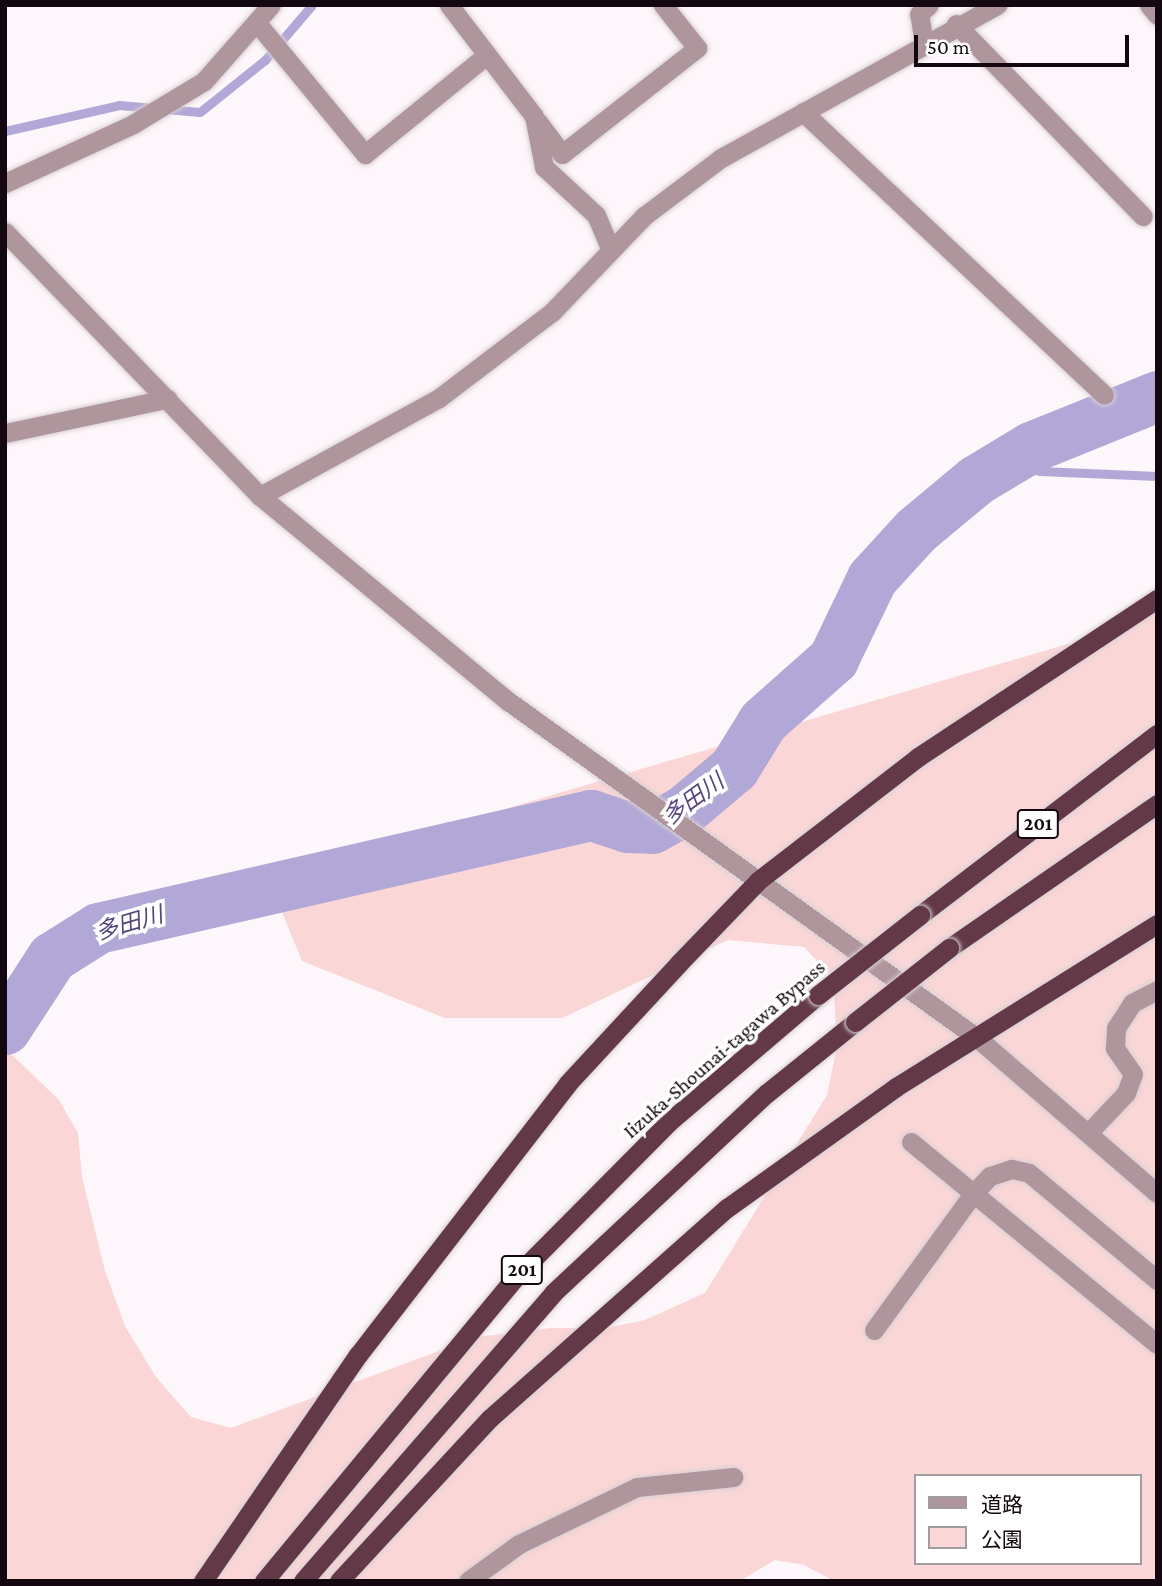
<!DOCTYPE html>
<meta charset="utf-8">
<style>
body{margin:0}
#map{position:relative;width:1162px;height:1586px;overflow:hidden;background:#fdf6fa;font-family:"Crimson Pro","Noto Sans JP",serif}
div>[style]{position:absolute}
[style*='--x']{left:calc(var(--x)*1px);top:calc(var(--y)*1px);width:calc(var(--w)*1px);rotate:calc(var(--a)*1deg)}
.green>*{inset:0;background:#fad7d6}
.stream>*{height:9px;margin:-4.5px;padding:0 4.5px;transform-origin:4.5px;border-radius:4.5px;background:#b2a8d7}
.river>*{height:51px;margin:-25.5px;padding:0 25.5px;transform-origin:25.5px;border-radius:25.5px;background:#b2a8d7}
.roads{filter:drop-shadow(0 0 2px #d8d0d5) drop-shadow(0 0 2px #d8d0d5)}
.minor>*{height:19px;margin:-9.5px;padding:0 9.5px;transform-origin:9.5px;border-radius:9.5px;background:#af969d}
.tertiary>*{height:19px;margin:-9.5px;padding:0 9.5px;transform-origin:9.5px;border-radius:9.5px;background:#af969d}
.trunk>*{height:19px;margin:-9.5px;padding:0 9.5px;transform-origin:9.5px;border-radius:9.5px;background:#633948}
.bridges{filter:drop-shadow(0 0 2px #d8d0d5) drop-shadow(0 0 2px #d8d0d5)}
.trunk-bridge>*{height:19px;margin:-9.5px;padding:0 9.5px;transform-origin:9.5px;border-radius:9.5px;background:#633948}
span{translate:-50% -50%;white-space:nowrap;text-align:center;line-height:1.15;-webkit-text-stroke:7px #fff;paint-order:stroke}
.shield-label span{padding:2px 5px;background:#fff;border:2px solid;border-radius:5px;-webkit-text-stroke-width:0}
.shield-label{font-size:19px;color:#130810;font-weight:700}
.street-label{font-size:21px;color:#130810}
.water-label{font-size:23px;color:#554581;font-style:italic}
.frame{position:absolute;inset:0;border:7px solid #130810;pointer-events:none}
.legend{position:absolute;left:914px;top:1474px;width:228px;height:91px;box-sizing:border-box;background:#fff;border:2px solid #a19c9f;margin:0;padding:9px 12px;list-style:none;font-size:21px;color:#130810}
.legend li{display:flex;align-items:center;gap:14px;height:35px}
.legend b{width:35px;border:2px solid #a19c9f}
.scale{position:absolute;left:914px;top:35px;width:215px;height:32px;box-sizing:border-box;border:4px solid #130810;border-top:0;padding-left:9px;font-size:21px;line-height:24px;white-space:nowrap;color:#130810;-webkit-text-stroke:5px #fff;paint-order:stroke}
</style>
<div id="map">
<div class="green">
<div style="clip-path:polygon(evenodd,1157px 613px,1157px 1581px,834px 1581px,804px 1565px,775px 1560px,740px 1581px,5px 1581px,5px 1048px,59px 1100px,78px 1133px,82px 1177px,105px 1271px,125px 1326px,156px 1377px,191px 1417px,231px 1428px,477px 1337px,552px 1328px,606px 1328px,645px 1320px,705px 1293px,827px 1095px,837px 1046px,833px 978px,804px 947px,728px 940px,562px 1018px,445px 1018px,302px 961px,282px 912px,287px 894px,385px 844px,1085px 639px,1157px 613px,915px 1476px,1139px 1476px,1139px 1563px,915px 1563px,915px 1476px)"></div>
</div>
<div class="stream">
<div style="--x:5;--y:131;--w:117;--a:-12.8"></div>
<div style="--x:119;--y:105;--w:81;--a:4.9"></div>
<div style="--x:200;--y:112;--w:83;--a:-38.7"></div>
<div style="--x:265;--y:60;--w:72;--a:-49.5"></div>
<div style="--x:1012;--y:462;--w:29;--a:18"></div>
<div style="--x:1040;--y:471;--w:117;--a:2.4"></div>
</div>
<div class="river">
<div style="--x:5;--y:1029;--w:86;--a:-56.9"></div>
<div style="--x:52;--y:957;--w:54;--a:-32.2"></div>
<div style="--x:98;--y:928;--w:506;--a:-12.91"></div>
<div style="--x:591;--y:815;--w:38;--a:18"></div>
<div style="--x:627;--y:827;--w:25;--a:2"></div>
<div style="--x:652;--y:828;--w:35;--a:-29"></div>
<div style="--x:683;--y:811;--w:67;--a:-40.1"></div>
<div style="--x:734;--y:768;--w:55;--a:-58.3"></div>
<div style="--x:763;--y:721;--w:94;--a:-41.5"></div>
<div style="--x:833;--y:659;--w:90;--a:-64.3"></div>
<div style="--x:872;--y:578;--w:65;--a:-47.5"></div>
<div style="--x:916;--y:530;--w:78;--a:-39.8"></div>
<div style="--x:976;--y:480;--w:64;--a:-31"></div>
<div style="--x:1031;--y:447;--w:136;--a:-22"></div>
</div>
<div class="roads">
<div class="minor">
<div style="--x:449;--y:5;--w:140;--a:52.6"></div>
<div style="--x:534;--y:116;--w:52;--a:78.9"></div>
<div style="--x:544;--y:167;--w:71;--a:42.7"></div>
<div style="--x:596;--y:215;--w:38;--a:67"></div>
<div style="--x:1149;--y:5;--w:13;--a:51"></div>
<div style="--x:257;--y:23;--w:170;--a:50.5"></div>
<div style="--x:365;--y:154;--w:157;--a:-39.1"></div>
<div style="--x:956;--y:24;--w:268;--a:45.8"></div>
<div style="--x:924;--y:44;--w:30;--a:-99"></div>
<div style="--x:919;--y:14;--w:13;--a:-42"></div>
<div style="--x:803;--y:112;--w:413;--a:43.2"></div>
<div style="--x:538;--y:122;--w:40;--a:53"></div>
<div style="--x:562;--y:154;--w:172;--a:-38.1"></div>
<div style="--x:697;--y:48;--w:55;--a:-128.3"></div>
<div style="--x:5;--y:183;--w:141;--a:-24.7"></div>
<div style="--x:133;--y:124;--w:83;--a:-31.2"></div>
<div style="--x:204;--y:81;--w:101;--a:-48.6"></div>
<div style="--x:5;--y:433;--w:166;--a:-11.9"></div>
<div style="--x:260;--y:496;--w:204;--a:-28.7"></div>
<div style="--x:439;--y:398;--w:142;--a:-37.3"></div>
<div style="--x:552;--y:312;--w:133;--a:-46.2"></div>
<div style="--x:644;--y:216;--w:96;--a:-37"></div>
<div style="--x:721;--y:158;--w:316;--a:-29"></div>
<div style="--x:1090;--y:1131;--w:52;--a:-46.5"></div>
<div style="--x:1126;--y:1093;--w:20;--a:-70"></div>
<div style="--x:1133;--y:1074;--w:32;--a:-125"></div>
<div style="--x:1115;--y:1048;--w:20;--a:-87"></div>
<div style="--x:1116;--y:1028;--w:30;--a:-57"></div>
<div style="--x:1132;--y:1003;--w:28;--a:-27"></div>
<div style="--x:911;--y:1142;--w:318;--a:39.4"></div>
<div style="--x:874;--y:1330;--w:167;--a:-54"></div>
<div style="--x:972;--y:1195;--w:26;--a:-47"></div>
<div style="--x:990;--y:1176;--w:23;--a:-18"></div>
<div style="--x:1012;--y:1169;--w:17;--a:13"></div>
<div style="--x:1029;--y:1173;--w:167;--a:39.9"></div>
<div style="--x:468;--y:1581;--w:63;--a:-36"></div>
<div style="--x:519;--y:1544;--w:131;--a:-25.8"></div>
<div style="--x:637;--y:1487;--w:97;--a:-5.9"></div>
</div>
<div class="tertiary">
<div style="--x:5;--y:232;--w:367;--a:46"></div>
<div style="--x:260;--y:496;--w:322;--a:39.6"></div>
<div style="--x:508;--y:701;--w:576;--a:35.68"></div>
<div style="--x:976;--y:1037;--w:239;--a:40.8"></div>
</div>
<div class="trunk">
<div style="--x:920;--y:915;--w:298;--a:-37.4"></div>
<div style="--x:949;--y:948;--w:253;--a:-34.7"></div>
<div style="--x:203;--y:1581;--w:274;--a:-55.6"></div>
<div style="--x:358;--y:1355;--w:344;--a:-52.3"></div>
<div style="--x:568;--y:1083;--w:163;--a:-47.2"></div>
<div style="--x:679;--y:963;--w:115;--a:-46.1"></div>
<div style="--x:759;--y:880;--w:201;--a:-37.7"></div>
<div style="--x:918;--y:757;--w:287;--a:-33.5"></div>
<div style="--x:264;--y:1581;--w:398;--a:-50.4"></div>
<div style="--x:518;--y:1274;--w:217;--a:-45.2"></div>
<div style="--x:671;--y:1120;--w:193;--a:-40.4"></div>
<div style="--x:303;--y:1581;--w:381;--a:-49"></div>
<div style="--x:553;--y:1293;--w:293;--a:-43.1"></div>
<div style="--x:767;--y:1093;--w:113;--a:-38.9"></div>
<div style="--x:339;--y:1581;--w:221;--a:-47.2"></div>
<div style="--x:489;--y:1419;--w:318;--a:-41.6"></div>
<div style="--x:727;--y:1208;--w:208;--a:-35.6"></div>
<div style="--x:896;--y:1087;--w:308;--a:-32"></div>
</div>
</div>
<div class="bridges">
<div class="trunk-bridge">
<div style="--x:818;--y:995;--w:130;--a:-38.1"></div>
<div style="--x:855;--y:1022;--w:120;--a:-38.2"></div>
</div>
</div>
<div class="shield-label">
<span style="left:1038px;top:824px">201</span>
<span style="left:522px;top:1270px">201</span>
</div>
<div class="street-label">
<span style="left:724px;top:1049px;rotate:-41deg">Iizuka-Shounai-tagawa Bypass</span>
</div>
<div class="water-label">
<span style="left:693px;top:799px;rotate:-36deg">多田川</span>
<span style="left:129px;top:923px;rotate:-16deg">多田川</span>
</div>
<div class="frame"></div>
<ul class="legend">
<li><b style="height:9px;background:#af969d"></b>道路</li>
<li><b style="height:19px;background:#fad7d6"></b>公園</li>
</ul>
<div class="scale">50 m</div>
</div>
